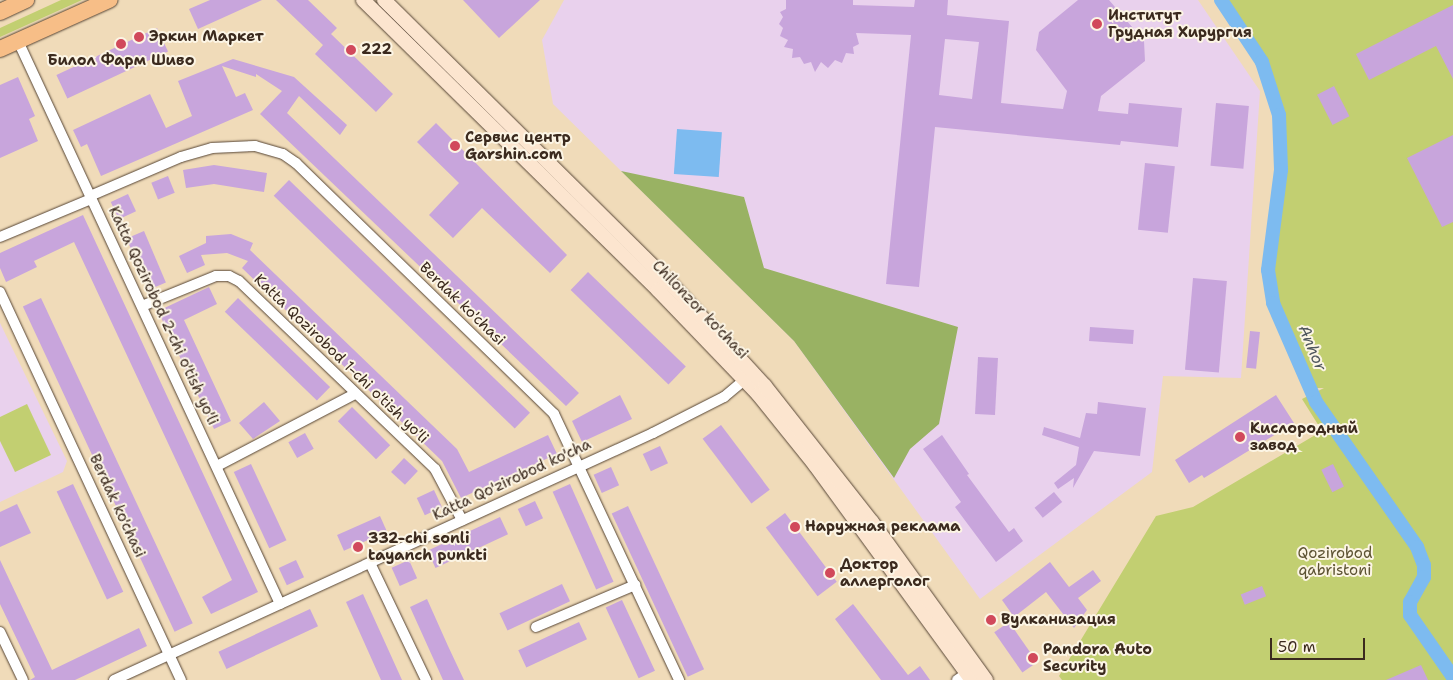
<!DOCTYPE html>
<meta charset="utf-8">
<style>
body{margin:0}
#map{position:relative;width:1453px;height:680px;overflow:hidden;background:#f0dbb9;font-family:"Shantell Sans",sans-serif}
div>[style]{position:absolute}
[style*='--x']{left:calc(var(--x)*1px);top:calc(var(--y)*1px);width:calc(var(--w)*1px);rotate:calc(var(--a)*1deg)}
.built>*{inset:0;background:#e9d1ed}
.green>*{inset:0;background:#c2cf71}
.forest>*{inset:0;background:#99b263}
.water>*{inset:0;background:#7dbbf0;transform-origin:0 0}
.canal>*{height:14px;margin:-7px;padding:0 7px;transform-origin:7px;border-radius:7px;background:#7dbbf0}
.building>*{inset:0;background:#c8a5dc;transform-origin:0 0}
.roads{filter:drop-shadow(0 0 1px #564535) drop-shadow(0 0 1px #564535)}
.minor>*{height:10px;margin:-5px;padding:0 5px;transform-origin:5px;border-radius:5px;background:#fff}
.secondary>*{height:14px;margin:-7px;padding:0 7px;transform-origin:7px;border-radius:7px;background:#fce5cf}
.trunk>*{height:16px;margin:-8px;padding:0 8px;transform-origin:8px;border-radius:8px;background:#f7be87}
.dots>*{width:14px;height:14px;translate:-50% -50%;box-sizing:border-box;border:2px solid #fcf5e5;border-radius:50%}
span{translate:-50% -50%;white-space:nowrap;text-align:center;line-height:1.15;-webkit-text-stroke:4px #fcf5e5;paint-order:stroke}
.poi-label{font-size:15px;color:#3b2a1e;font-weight:700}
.left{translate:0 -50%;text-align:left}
.street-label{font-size:15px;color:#3b2a1e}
.park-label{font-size:15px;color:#5d5333}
.water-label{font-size:16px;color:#4f565d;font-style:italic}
.scale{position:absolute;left:1270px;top:638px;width:95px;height:22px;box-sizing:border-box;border:2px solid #3b2a1e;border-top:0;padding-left:6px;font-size:15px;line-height:18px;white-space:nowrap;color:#3b2a1e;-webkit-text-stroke:4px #fcf5e5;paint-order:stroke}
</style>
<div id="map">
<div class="built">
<div style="clip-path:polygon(564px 0,1198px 0,1260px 91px,1241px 378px,1163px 376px,1152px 472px,980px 599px,794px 341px,553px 104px,542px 40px)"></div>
<div style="clip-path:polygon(0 323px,67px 461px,63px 472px,0 502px)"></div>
</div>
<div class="green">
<div style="clip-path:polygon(61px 0,82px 0,0 37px,0 28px)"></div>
<div style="clip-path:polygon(1221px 0,1453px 0,1453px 680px,1062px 680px,1059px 676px,1156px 516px,1193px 507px,1322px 431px,1302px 399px,1324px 388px,1310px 388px,1279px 318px,1270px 287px,1268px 270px,1281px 170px,1279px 115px,1262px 62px)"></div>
<div style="clip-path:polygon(27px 404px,51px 455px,15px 472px,0 441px,0 417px)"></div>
</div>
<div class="forest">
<div style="clip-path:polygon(621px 171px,744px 197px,764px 268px,958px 327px,939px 424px,910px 449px,894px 478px,794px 341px)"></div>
</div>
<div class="water">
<div style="left:677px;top:129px;width:45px;height:45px;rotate:4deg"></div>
</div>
<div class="canal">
<div style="--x:1221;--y:0;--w:74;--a:56.5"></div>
<div style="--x:1262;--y:62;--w:56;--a:72.2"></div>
<div style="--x:1279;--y:115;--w:55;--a:87.9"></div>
<div style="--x:1281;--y:170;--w:101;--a:97.4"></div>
<div style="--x:1268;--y:270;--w:33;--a:81"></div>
<div style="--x:1273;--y:303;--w:108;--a:66.5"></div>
<div style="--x:1316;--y:402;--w:177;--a:55.1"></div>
<div style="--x:1417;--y:547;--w:19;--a:69"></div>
<div style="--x:1424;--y:565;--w:12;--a:90"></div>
<div style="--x:1424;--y:577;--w:29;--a:119"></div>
<div style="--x:1410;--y:602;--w:13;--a:90"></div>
<div style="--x:1410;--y:615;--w:75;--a:55.3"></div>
</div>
<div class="building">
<div style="clip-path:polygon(210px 0,262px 0,198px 29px,189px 9px)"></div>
<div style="clip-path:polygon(276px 0,308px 0,337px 28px,331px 34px,393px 94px,376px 112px,315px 54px,323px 45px)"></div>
<div style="clip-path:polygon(463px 0,540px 0,499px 38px)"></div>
<div style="clip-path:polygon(evenodd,786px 0,853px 0,853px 5px,914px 7px,915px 0,948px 0,947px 15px,1009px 21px,1001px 103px,1063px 109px,1067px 91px,1036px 50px,1039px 32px,1078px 0,1109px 0,1144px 41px,1145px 61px,1101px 96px,1098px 111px,1128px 114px,1129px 103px,1182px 108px,1178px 147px,1121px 141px,1120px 145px,935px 127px,919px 287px,886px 284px,911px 35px,856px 33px,859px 44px,853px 47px,854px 54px,846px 53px,842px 63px,835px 60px,828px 68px,821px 62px,815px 72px,811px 62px,804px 64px,800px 57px,792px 58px,793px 49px,784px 47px,788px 40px,780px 36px,783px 28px,779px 24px,783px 17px,780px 12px,786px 9px,786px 0,945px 39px,979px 42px,972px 99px,939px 95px,945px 39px)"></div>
<div style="clip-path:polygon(1453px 5px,1453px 79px,1436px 46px,1369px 80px,1356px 54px)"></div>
<div style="left:157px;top:28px;width:26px;height:111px;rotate:65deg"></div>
<div style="clip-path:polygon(233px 59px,294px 77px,347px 125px,340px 135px,299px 96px,287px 113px,579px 393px,566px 406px,260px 114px,282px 91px,256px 74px,256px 77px,222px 66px,236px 97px,245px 93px,253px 110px,101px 176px,87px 144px,81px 147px,73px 130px,150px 94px,166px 128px,192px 116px,178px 81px)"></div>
<div style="clip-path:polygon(18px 77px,35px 116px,29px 119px,38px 141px,0 158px,0 85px)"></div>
<div style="left:1334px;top:86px;width:34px;height:19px;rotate:63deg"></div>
<div style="left:1216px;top:103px;width:33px;height:63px;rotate:5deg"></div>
<div style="clip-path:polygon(436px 123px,567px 255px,550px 273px,482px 208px,453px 238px,429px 215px,459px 183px,417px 142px)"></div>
<div style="clip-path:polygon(1453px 135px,1453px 222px,1442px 227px,1407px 158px)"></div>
<div style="left:1145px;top:163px;width:30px;height:67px;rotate:6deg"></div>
<div style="clip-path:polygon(214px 165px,267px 173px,264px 192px,214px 184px,186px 188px,183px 170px)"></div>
<div style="left:168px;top:176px;width:18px;height:18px;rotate:68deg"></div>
<div style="left:289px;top:180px;width:335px;height:22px;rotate:44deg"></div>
<div style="left:128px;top:194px;width:19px;height:19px;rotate:65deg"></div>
<div style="clip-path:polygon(83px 215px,258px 592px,211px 614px,202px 597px,232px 580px,74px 242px,34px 261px,37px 267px,6px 282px,0 268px,0 253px)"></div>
<div style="left:144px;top:231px;width:56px;height:19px;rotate:67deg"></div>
<div style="clip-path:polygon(231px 234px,253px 243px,250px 250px,457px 449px,469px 472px,548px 435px,557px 454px,461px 498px,442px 461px,242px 268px,248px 261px,227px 253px,201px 255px,205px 265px,187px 273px,179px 256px,206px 243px,206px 236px)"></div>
<div style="left:588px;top:272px;width:136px;height:25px;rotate:44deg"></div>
<div style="left:1193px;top:278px;width:34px;height:92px;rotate:5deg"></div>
<div style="clip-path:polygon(209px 287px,217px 304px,184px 320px,231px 421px,214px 429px,158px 311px)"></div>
<div style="left:41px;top:298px;width:359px;height:20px;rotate:65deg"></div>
<div style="left:238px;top:298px;width:128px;height:19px;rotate:44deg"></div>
<div style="left:1090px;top:327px;width:44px;height:14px;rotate:4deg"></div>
<div style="left:1250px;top:331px;width:10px;height:37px;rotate:6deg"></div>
<div style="left:978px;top:357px;width:20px;height:57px;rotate:3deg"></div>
<div style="clip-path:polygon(620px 395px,632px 419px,582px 442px,572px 421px)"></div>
<div style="clip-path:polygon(1276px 395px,1294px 423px,1204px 478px,1202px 475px,1189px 483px,1175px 460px)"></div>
<div style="clip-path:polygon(264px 402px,280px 421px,253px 439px,239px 423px)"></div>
<div style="clip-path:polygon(1098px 402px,1146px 408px,1140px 456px,1094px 451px,1073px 488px,1074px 478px,1058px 489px,1054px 483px,1076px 465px,1079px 447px,1042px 435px,1044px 427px,1080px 438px,1086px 413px,1097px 414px)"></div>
<div style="left:352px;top:407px;width:54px;height:20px;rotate:45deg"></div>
<div style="left:721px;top:425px;width:81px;height:23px;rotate:53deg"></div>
<div style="left:305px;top:433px;width:18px;height:19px;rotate:61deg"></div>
<div style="clip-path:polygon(942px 435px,969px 474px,967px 475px,1009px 532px,1014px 528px,1023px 541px,996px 562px,955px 507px,961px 502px,923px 449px)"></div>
<div style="left:660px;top:446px;width:19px;height:19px;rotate:65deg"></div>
<div style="left:404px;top:458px;width:19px;height:19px;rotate:43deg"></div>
<div style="left:251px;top:464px;width:84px;height:19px;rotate:65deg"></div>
<div style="left:1333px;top:464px;width:25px;height:13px;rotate:64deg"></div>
<div style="left:611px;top:467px;width:20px;height:19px;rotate:66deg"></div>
<div style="left:73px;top:484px;width:119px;height:18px;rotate:65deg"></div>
<div style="left:570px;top:484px;width:107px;height:19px;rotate:66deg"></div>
<div style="left:434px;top:490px;width:19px;height:19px;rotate:65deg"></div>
<div style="left:1054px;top:492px;width:13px;height:25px;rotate:51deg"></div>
<div style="left:535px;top:501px;width:19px;height:19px;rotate:65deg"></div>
<div style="clip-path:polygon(17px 504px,31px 533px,0 547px,0 512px)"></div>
<div style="left:628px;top:506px;width:180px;height:18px;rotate:65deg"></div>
<div style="left:785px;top:513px;width:86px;height:24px;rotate:53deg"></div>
<div style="left:380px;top:516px;width:17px;height:47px;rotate:66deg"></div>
<div style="left:500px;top:517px;width:19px;height:80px;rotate:65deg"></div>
<div style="clip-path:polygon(0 560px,52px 670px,139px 628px,147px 646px,75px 680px,30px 680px,35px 677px,0 604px)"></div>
<div style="left:296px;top:560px;width:19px;height:19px;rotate:65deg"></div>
<div style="left:409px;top:560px;width:20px;height:19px;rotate:66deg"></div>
<div style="clip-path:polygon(1050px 562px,1069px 587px,1093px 570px,1101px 581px,1078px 598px,1087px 610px,1074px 628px,1046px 592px,1014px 617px,1002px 600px)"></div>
<div style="left:562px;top:584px;width:19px;height:69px;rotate:65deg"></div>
<div style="left:1262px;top:586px;width:11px;height:23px;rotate:68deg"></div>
<div style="clip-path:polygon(363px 594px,383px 638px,402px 680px,381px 680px,364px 642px,346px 602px)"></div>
<div style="clip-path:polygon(427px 599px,448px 646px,464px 680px,443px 680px,410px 607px)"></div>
<div style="left:622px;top:600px;width:78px;height:18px;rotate:65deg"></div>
<div style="clip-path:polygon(853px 604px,908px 675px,920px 666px,930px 680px,881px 680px,835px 619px)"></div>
<div style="left:310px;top:609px;width:19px;height:101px;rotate:65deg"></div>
<div style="left:579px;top:622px;width:19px;height:67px;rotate:65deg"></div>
<div style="left:1009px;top:622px;width:49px;height:18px;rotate:55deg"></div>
<div style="clip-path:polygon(1421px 665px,1428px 680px,1386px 680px)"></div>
</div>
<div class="roads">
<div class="minor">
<div style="--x:18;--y:41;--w:621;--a:65.04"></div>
<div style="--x:90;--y:196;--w:99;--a:-23.2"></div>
<div style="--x:181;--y:157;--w:32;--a:-16"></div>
<div style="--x:212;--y:148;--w:43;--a:-2.7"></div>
<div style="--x:255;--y:146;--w:29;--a:16"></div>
<div style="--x:283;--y:154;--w:16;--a:35"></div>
<div style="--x:296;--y:163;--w:360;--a:44.2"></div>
<div style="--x:554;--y:414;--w:294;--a:64.8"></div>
<div style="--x:0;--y:237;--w:99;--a:-22.7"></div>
<div style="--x:0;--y:292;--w:428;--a:65"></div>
<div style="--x:142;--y:306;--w:80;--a:-22.1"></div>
<div style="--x:216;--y:276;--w:13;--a:0"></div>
<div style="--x:229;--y:276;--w:11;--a:27"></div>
<div style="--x:239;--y:281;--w:272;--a:43.8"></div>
<div style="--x:435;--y:469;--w:58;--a:62.1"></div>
<div style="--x:217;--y:466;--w:156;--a:-27.6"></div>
<div style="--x:370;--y:563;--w:130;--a:64.4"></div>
<div style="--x:536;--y:627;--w:108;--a:-23"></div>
<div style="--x:0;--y:632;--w:53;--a:64.4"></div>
<div style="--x:114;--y:680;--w:593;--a:-24.62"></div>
<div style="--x:653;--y:433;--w:80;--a:-26.9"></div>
<div style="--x:724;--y:397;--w:31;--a:-40"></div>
<div style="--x:957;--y:680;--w:12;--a:-35"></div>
</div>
<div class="secondary">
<div style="--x:363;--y:0;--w:414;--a:44.5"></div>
<div style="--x:658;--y:290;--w:144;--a:46.1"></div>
<div style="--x:758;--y:394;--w:91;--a:51.2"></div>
<div style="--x:815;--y:465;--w:266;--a:53.9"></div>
<div style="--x:384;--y:0;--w:405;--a:44.7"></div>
<div style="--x:672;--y:285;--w:137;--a:47.4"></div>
<div style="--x:765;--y:386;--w:173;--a:51.8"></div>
<div style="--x:872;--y:522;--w:195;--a:54.2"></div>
</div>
<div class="trunk">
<div style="--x:0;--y:12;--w:29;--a:-25"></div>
<div style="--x:0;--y:49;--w:120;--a:-24.2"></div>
</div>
</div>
<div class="dots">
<div style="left:1097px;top:24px;background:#d1495b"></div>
<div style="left:139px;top:37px;background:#d1495b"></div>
<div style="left:121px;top:44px;background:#d1495b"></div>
<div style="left:351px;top:50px;background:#d1495b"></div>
<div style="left:455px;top:146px;background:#d1495b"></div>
<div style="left:1240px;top:437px;background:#d1495b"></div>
<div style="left:795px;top:527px;background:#d1495b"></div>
<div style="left:358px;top:547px;background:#d1495b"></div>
<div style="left:830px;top:573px;background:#d1495b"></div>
<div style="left:991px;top:620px;background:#d1495b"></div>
<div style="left:1033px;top:658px;background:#d1495b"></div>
</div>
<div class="poi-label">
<span class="left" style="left:1108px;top:24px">Институт<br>Грудная Хирургия</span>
<span class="left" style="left:149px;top:37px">Эркин Маркет</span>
<span class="left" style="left:361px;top:50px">222</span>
<span style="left:121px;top:61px">Билол Фарм Шиво</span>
<span class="left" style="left:465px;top:146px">Сервис центр<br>Garshin.com</span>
<span class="left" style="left:1250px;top:437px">Кислородный<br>завод</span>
<span class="left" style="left:805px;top:527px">Наружная реклама</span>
<span class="left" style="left:368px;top:547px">332-chi sonli<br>tayanch punkti</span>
<span class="left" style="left:840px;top:573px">Доктор<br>аллерголог</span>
<span class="left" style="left:1001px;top:620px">Вулканизация</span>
<span class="left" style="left:1043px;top:658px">Pandora Auto<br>Security</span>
</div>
<div class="street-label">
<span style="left:462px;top:304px;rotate:44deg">Berdak ko'chasi</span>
<span style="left:700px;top:310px;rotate:46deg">Chilonzor ko'chasi</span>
<span style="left:163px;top:316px;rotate:65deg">Katta Qozirobod 2-chi o'tish yo'li</span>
<span style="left:341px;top:359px;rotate:44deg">Katta Qozirobod 1-chi o'tish yo'li</span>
<span style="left:512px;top:480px;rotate:-25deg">Katta Qo'zirobod ko'cha</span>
<span style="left:117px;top:506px;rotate:65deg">Berdak ko'chasi</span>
</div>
<div class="park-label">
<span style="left:1335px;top:562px">Qozirobod<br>qabristoni</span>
</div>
<div class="water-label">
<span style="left:1312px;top:348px;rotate:67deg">Anhor</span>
</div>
<div class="scale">50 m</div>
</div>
